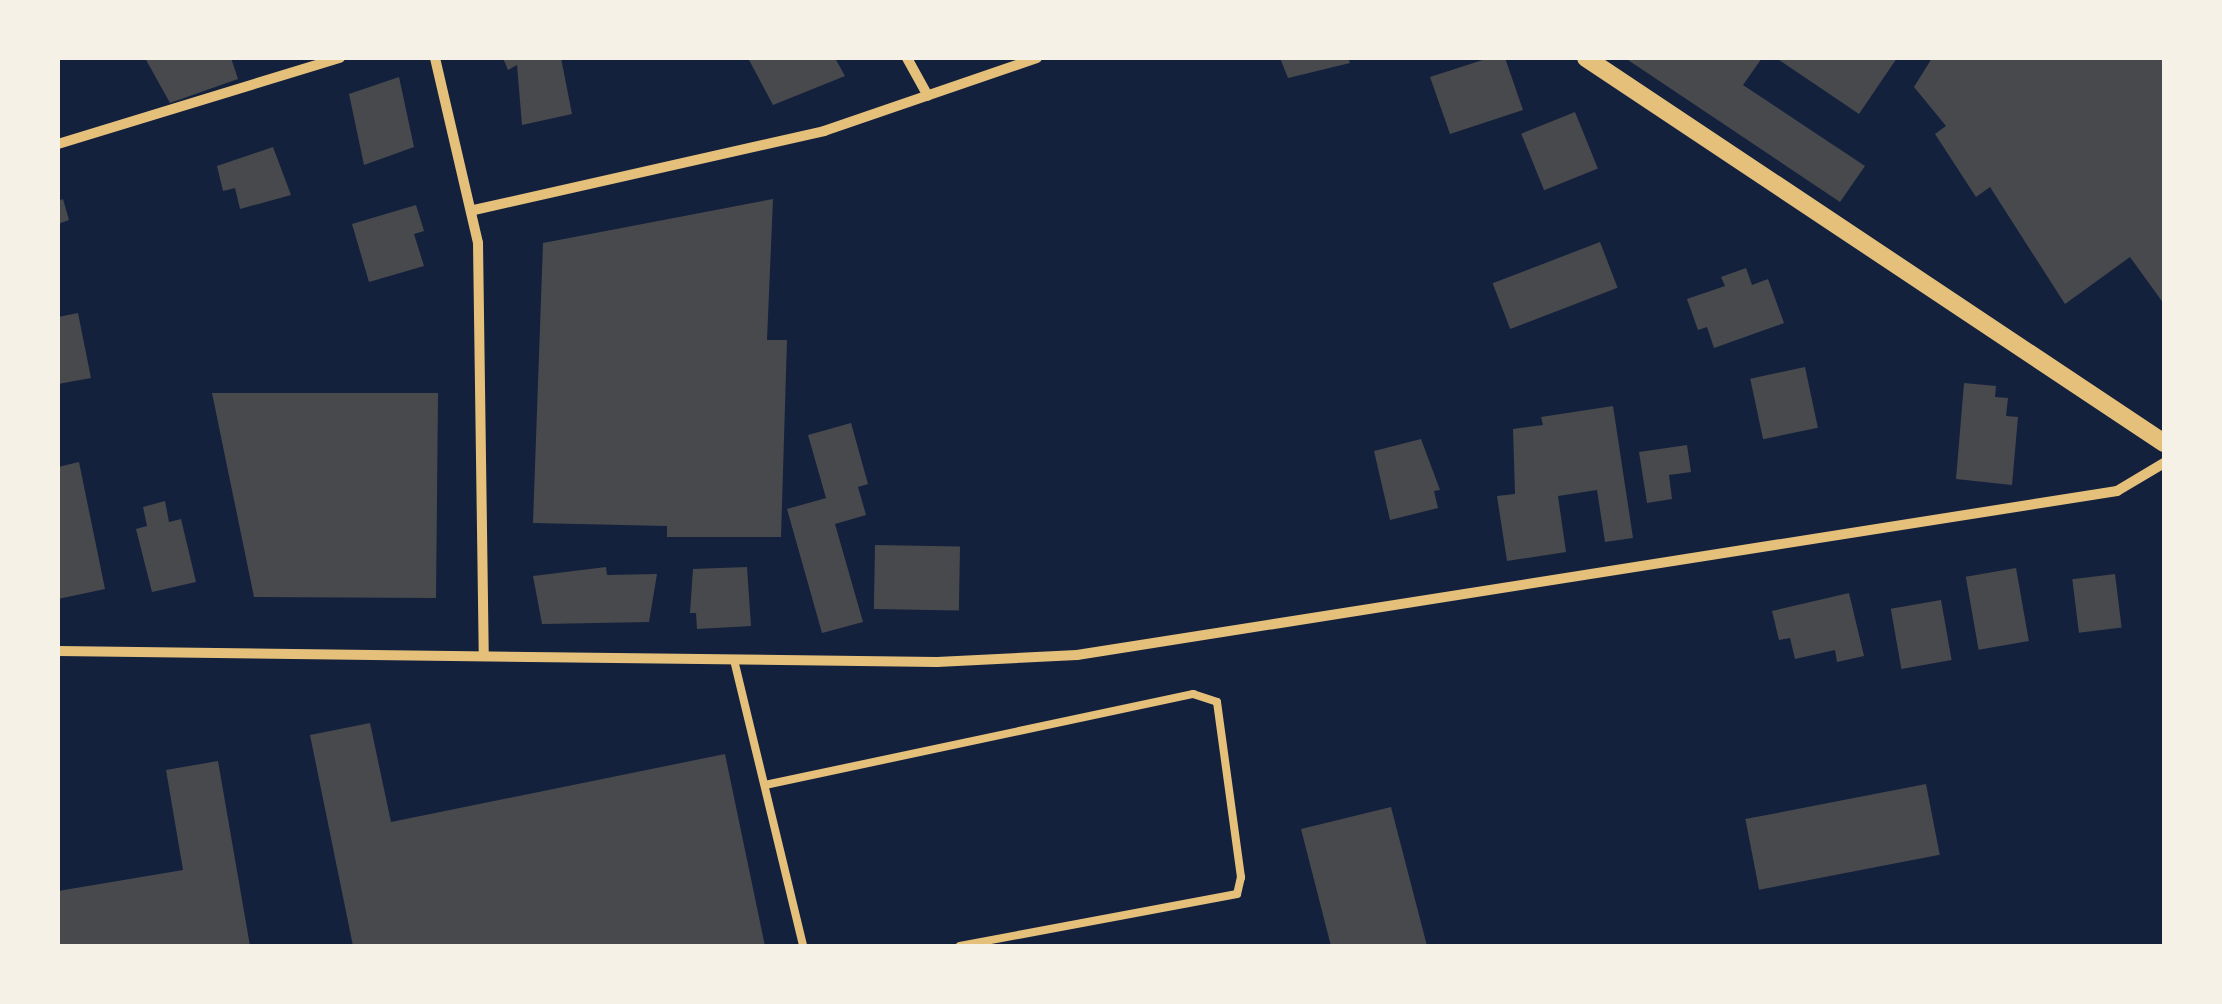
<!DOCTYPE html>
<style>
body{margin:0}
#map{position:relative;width:2222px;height:1004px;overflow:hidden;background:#14213d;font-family:Overpass,sans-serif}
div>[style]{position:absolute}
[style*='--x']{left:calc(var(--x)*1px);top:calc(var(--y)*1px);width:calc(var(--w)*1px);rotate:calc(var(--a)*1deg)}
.building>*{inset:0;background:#48494c;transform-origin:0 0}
.service>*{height:8px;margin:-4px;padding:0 4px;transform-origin:4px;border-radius:4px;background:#e5c07b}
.minor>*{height:10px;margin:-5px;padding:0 5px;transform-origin:5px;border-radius:5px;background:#e5c07b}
.tertiary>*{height:18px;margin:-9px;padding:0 9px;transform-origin:9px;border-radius:9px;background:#e5c07b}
span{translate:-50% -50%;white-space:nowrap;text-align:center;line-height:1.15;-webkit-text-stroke:9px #f6f1e7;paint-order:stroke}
.frame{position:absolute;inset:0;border:60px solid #f6f1e7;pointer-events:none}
</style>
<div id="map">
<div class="building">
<div style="clip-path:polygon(145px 58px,231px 58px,238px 79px,170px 103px)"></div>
<div style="clip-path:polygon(503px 58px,561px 58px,572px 114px,522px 125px,517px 65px,508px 70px)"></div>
<div style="clip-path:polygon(748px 58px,835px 58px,845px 76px,773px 105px)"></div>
<div style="clip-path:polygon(1280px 58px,1348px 58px,1350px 63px,1288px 78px)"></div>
<div style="clip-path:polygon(1489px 58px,1505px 58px,1523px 110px,1450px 134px,1430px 77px)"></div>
<div style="clip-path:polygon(1625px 58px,1762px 58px,1743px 85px,1865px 166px,1840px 202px)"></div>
<div style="clip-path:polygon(1776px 58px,1897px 58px,1859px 114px)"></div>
<div style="clip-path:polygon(1932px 58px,2164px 58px,2164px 304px,2130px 257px,2065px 304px,1990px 187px,1976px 197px,1935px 134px,1946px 126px,1914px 87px)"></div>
<div style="clip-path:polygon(399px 77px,414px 147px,364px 165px,349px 94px)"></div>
<div style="left:1575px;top:112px;width:61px;height:58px;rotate:68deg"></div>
<div style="clip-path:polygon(273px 147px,291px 195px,240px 209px,235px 188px,223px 191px,217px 166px)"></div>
<div style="clip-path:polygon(63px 199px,69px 220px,58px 224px,58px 201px)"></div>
<div style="clip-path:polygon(773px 199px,767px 340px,787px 340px,781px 537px,667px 537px,667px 526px,533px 523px,543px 243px)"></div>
<div style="clip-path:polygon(416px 205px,424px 231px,414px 234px,424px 266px,369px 282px,352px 224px)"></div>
<div style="left:1600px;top:242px;width:49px;height:115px;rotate:69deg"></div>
<div style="clip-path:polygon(1746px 268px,1752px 285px,1768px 279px,1784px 323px,1714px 348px,1707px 327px,1698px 330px,1687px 299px,1725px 286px,1721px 277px)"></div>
<div style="clip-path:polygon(78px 313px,91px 378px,58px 384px,58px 317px)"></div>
<div style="left:1805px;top:367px;width:62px;height:56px;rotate:78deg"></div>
<div style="clip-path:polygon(1964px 383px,1996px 386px,1995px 397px,2008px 398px,2006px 416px,2018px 417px,2012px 485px,1956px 479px)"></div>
<div style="clip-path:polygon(212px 393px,438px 393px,436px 598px,254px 597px)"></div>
<div style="clip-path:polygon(1613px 406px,1633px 538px,1605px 542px,1597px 490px,1558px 496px,1566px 552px,1507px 561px,1497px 496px,1515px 494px,1513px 429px,1543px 425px,1541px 417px)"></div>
<div style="clip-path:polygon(851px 423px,868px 484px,858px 487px,866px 515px,835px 524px,863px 622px,822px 633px,787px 509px,826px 498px,808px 435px)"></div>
<div style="clip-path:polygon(1421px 439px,1440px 490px,1434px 491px,1438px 508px,1390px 520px,1374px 451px)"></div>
<div style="clip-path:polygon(1687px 445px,1691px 472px,1669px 475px,1672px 499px,1647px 503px,1639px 452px)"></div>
<div style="clip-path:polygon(79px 462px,105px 589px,58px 599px,58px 467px)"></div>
<div style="clip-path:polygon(165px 501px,169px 522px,181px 519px,196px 582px,152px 592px,136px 529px,147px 526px,143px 507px)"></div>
<div style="left:875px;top:545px;width:85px;height:64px;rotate:1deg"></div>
<div style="clip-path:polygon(606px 567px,607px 575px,657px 574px,649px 622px,542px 624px,533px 576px)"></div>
<div style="clip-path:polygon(747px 567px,751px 626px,697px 629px,696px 613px,690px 613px,693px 569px)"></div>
<div style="left:2016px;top:568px;width:74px;height:51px;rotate:80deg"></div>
<div style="left:2115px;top:574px;width:54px;height:43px;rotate:83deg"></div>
<div style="clip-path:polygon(1849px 593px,1864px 656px,1837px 662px,1835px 650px,1795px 659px,1790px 638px,1779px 640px,1772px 611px)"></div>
<div style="left:1941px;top:600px;width:61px;height:51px;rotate:80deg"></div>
<div style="clip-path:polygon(370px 723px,391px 822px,725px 754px,765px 946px,353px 946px,310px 735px)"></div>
<div style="clip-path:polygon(218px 761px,250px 946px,58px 946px,58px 891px,183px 870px,166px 770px)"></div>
<div style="left:1926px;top:784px;width:72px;height:184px;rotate:79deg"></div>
<div style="clip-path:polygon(1391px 807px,1427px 946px,1331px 946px,1301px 829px)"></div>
</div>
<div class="service">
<div style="--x:734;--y:660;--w:294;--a:76.4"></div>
<div style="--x:765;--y:785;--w:438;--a:-12"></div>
<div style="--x:1193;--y:694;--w:25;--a:18"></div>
<div style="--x:1217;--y:702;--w:177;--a:82.2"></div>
<div style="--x:1241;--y:877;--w:17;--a:103"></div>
<div style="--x:1237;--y:894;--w:282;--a:169.4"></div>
</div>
<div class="minor">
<div style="--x:435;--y:58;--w:190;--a:76.9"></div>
<div style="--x:478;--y:243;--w:413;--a:89.2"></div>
<div style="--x:907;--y:58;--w:43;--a:61.1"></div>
<div style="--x:58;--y:144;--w:295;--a:-17"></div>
<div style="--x:474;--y:210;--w:359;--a:-12.7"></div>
<div style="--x:824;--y:131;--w:225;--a:-18.9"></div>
<div style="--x:58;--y:651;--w:879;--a:0.72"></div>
<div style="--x:937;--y:662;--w:140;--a:-2.9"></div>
<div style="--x:1077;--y:655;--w:1053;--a:-8.96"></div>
<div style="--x:2117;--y:491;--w:55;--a:-30.8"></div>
</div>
<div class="tertiary">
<div style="--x:1586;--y:58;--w:694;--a:33.67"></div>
</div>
<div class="frame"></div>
</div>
